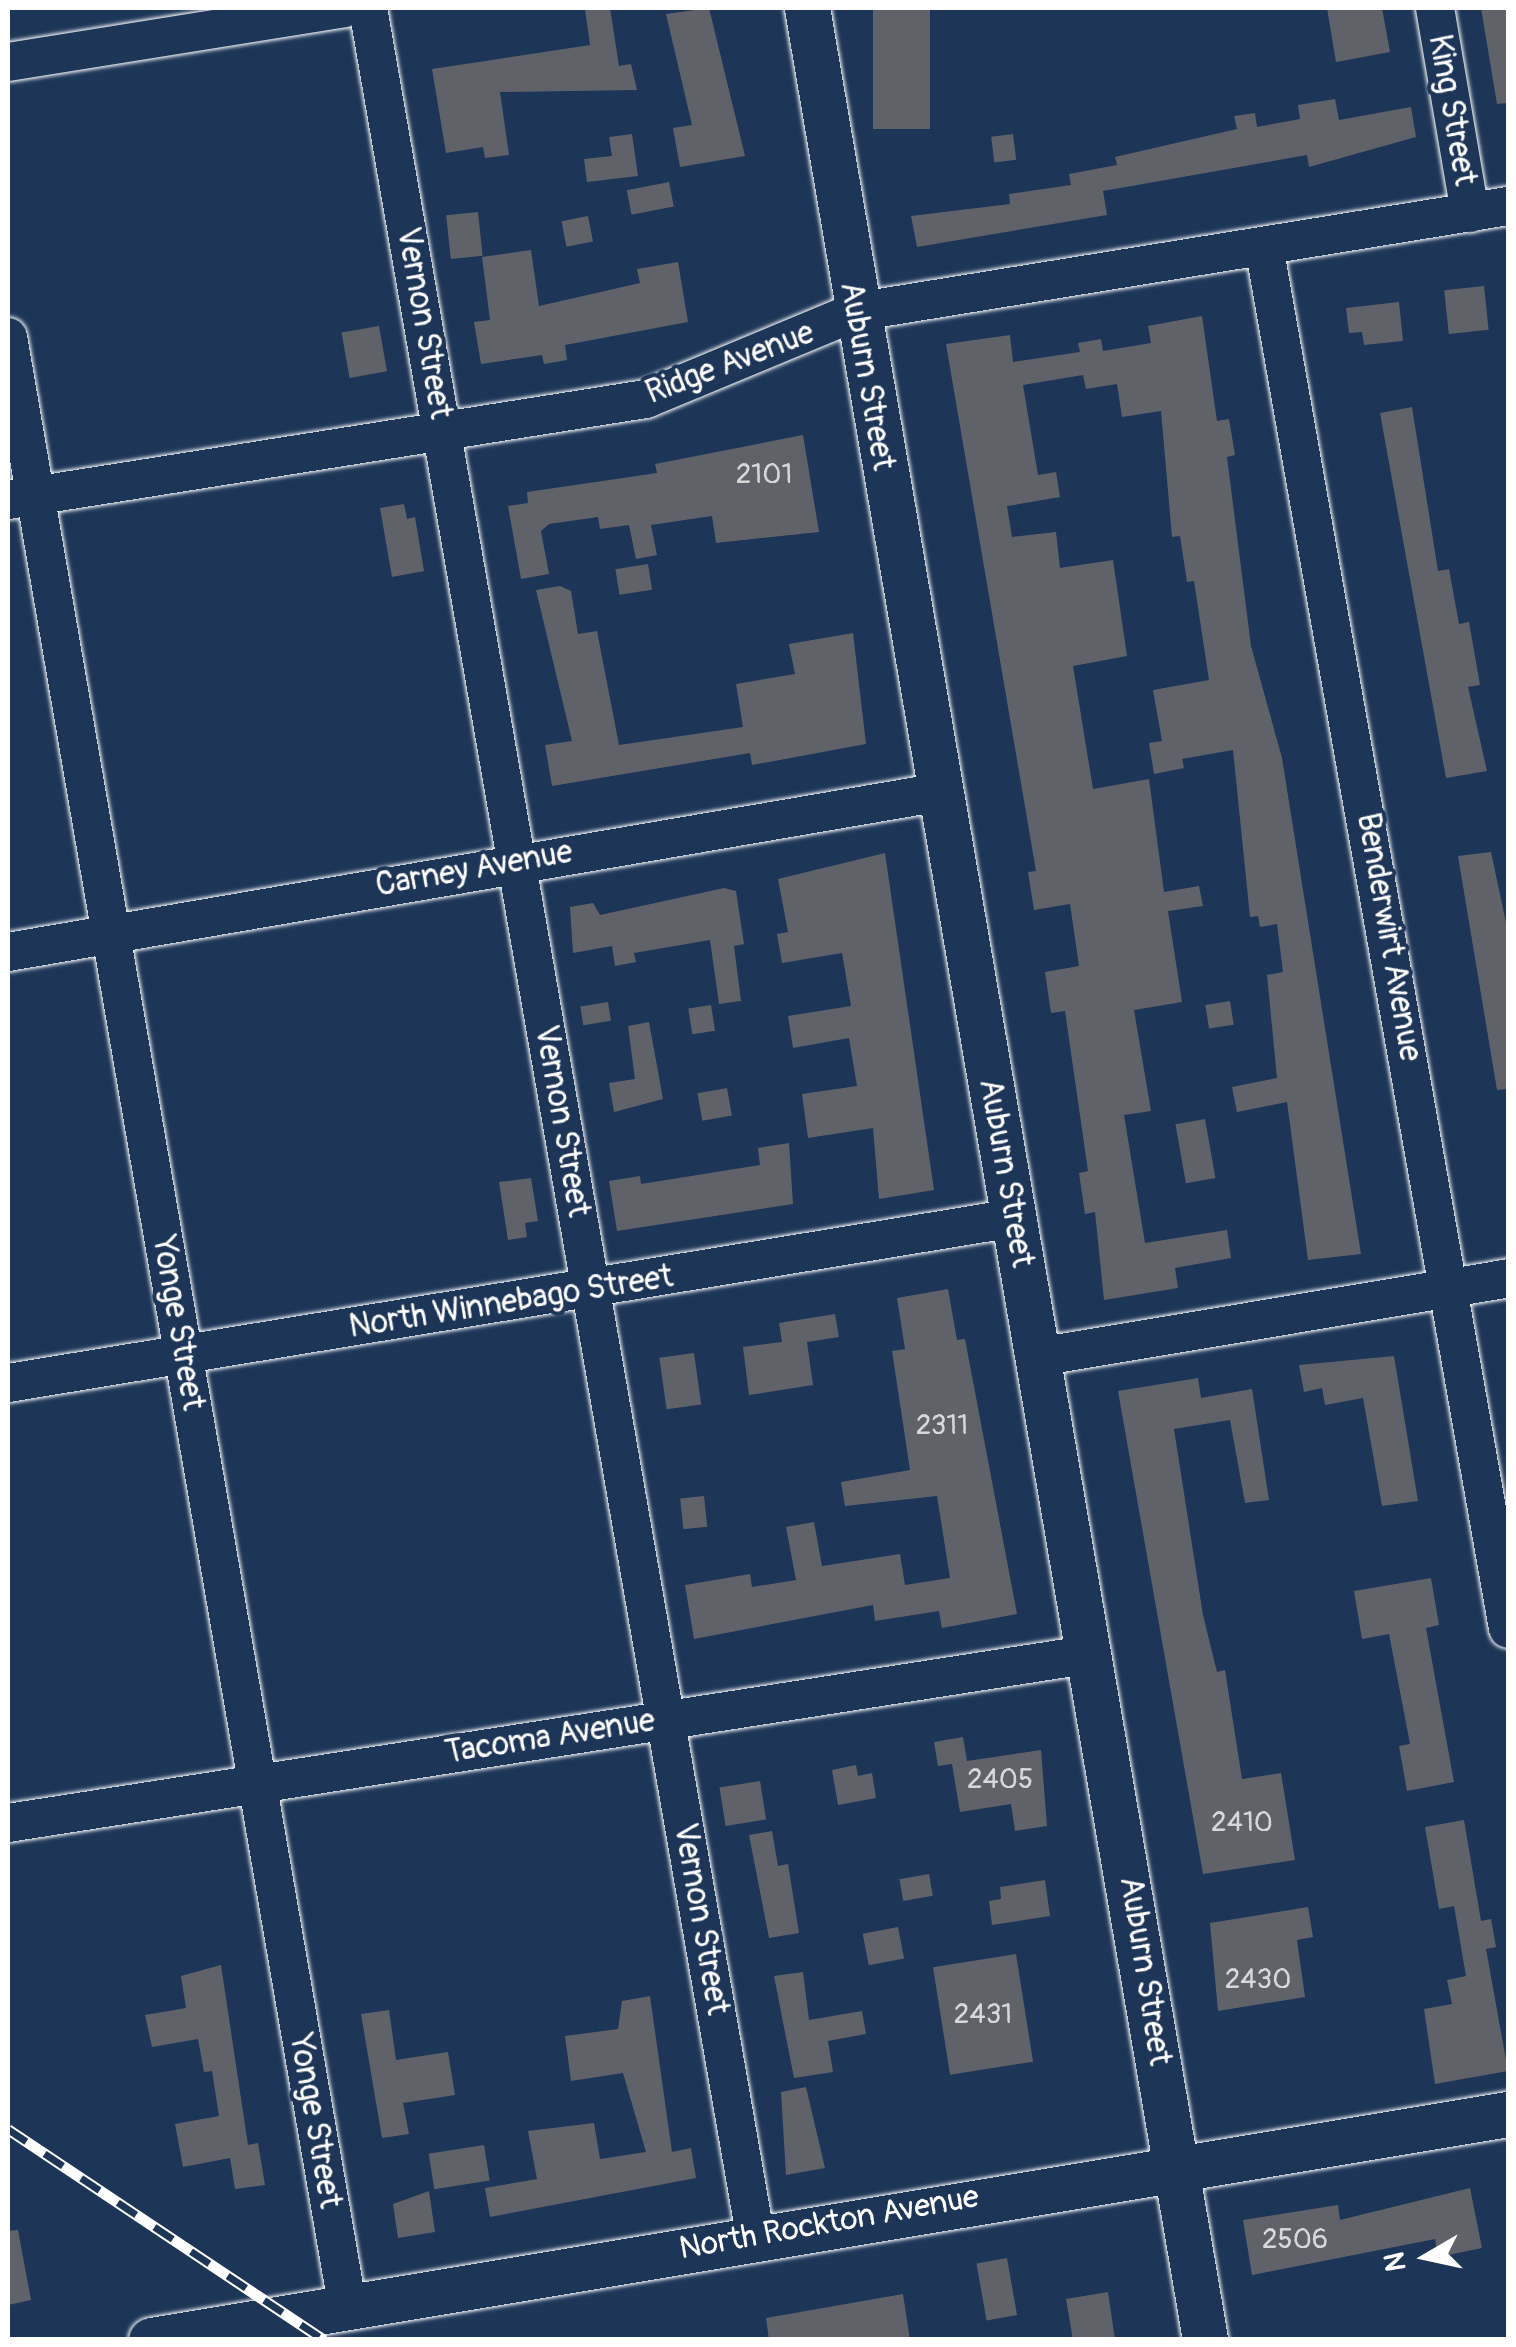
<!DOCTYPE html>
<style>
body{margin:0}
#map{position:relative;width:1516px;height:2347px;overflow:hidden;background:#1d3557;font-family:Pangolin,sans-serif}
div>[style]{position:absolute}
[style*='--x']{left:calc(var(--x)*1px);top:calc(var(--y)*1px);width:calc(var(--w)*1px);rotate:calc(var(--a)*1deg)}
.building>*{inset:0;background:#60626a;transform-origin:0 0}
.roads{filter:drop-shadow(0 0 2px #fff) drop-shadow(0 0 2px #fff)}
.minor>*{height:38px;margin:-19px;padding:0 19px;transform-origin:19px;border-radius:19px;background:#1d3557}
.major>*{height:45px;margin:-22.5px;padding:0 22.5px;transform-origin:22.5px;border-radius:22.5px;background:#1d3557}
.rail>*{height:11px;margin-top:-5.5px;transform-origin:0;background:repeating-linear-gradient(90deg,#1d3557 0 22px,#fff 0 44px);box-sizing:border-box;border-block:2px solid #fff}
span{translate:-50% -50%;white-space:nowrap;text-align:center;line-height:1.15;-webkit-text-stroke:8px #1d3557;paint-order:stroke}
.number-label{font-size:28px;color:#d7d8da}
.number-label span{-webkit-text-stroke-width:0}
.street-label{font-size:32px;color:#fff}
.frame{position:absolute;inset:0;border:10px solid #fff;pointer-events:none}
.north{position:absolute;left:1376px;top:2207px;width:100px;height:100px;-webkit-text-stroke:8px #1d3557;paint-order:stroke;rotate:261deg;font-size:28px;font-weight:700;line-height:40px;text-align:center;color:#fff}
.north::after{content:'';display:block;margin:auto;width:35px;height:45px;background:#fff;clip-path:polygon(50% 0,100% 100%,50% 72%,0 100%)}
</style>
<div id="map">
<div class="building">
<div style="clip-path:polygon(610px 8px,619px 66px,631px 64px,637px 90px,500px 92px,509px 155px,485px 158px,483px 147px,446px 153px,432px 69px,590px 45px,585px 9px)"></div>
<div style="clip-path:polygon(709px 8px,745px 156px,680px 167px,673px 128px,692px 125px,666px 14px)"></div>
<div style="left:873px;top:8px;width:57px;height:121px"></div>
<div style="clip-path:polygon(1327px 8px,1382px 8px,1390px 52px,1336px 62px)"></div>
<div style="clip-path:polygon(1481px 8px,1508px 8px,1508px 103px,1497px 104px)"></div>
<div style="clip-path:polygon(1335px 99px,1339px 120px,1411px 107px,1416px 137px,1309px 167px,1307px 155px,1103px 191px,1107px 215px,917px 247px,911px 216px,1010px 204px,1009px 194px,1071px 185px,1069px 174px,1117px 165px,1115px 157px,1237px 129px,1234px 116px,1255px 113px,1257px 127px,1300px 119px,1298px 105px)"></div>
<div style="clip-path:polygon(632px 134px,638px 176px,587px 182px,584px 159px,612px 156px,609px 137px)"></div>
<div style="left:1013px;top:134px;width:26px;height:22px;rotate:83deg"></div>
<div style="left:669px;top:182px;width:25px;height:43px;rotate:79deg"></div>
<div style="left:478px;top:212px;width:44px;height:32px;rotate:84deg"></div>
<div style="left:588px;top:216px;width:26px;height:27px;rotate:79deg"></div>
<div style="clip-path:polygon(531px 250px,539px 306px,640px 283px,637px 269px,678px 262px,688px 322px,565px 345px,567px 360px,544px 364px,542px 355px,481px 364px,474px 322px,490px 320px,482px 257px)"></div>
<div style="left:1484px;top:286px;width:44px;height:40px;rotate:84deg"></div>
<div style="clip-path:polygon(1399px 302px,1403px 341px,1364px 345px,1362px 332px,1349px 333px,1346px 308px)"></div>
<div style="clip-path:polygon(1202px 316px,1217px 421px,1229px 419px,1235px 455px,1227px 457px,1251px 646px,1282px 758px,1361px 1254px,1308px 1260px,1287px 1102px,1237px 1112px,1232px 1087px,1277px 1078px,1267px 975px,1283px 972px,1277px 924px,1260px 927px,1258px 916px,1250px 917px,1233px 750px,1182px 759px,1184px 768px,1154px 774px,1149px 743px,1162px 741px,1153px 690px,1209px 680px,1194px 581px,1187px 582px,1180px 536px,1172px 537px,1161px 411px,1122px 417px,1117px 384px,1086px 389px,1083px 375px,1023px 385px,1038px 475px,1056px 472px,1060px 497px,1007px 506px,1012px 537px,1056px 532px,1060px 568px,1113px 560px,1127px 656px,1073px 666px,1093px 789px,1149px 779px,1164px 892px,1199px 886px,1203px 906px,1168px 911px,1182px 1002px,1134px 1010px,1151px 1111px,1124px 1115px,1145px 1243px,1227px 1230px,1231px 1258px,1175px 1268px,1178px 1288px,1104px 1300px,1095px 1212px,1085px 1214px,1079px 1173px,1088px 1171px,1065px 1011px,1051px 1013px,1045px 972px,1079px 966px,1070px 904px,1034px 910px,1028px 872px,1036px 871px,946px 344px,1010px 335px,1013px 362px,1080px 352px,1078px 343px,1101px 339px,1103px 351px,1151px 343px,1148px 326px)"></div>
<div style="left:379px;top:326px;width:46px;height:38px;rotate:80deg"></div>
<div style="clip-path:polygon(1412px 407px,1438px 571px,1449px 569px,1459px 624px,1469px 622px,1480px 685px,1468px 687px,1487px 771px,1446px 778px,1380px 413px)"></div>
<div style="clip-path:polygon(803px 435px,819px 532px,716px 543px,712px 516px,651px 525px,657px 555px,636px 559px,629px 525px,600px 529px,598px 517px,549px 524px,541px 531px,549px 574px,521px 579px,508px 506px,528px 503px,527px 492px,657px 473px,655px 464px)"></div>
<div style="clip-path:polygon(404px 504px,407px 519px,415px 517px,424px 571px,392px 577px,380px 508px)"></div>
<div style="left:648px;top:564px;width:26px;height:33px;rotate:81deg"></div>
<div style="clip-path:polygon(560px 586px,571px 591px,578px 634px,597px 631px,619px 745px,743px 727px,736px 684px,795px 674px,789px 644px,853px 633px,866px 744px,752px 765px,750px 753px,552px 786px,545px 745px,572px 741px,536px 590px)"></div>
<div style="clip-path:polygon(1491px 852px,1508px 932px,1508px 1089px,1497px 1090px,1458px 856px)"></div>
<div style="clip-path:polygon(885px 853px,934px 1190px,879px 1199px,873px 1128px,808px 1138px,802px 1094px,857px 1086px,849px 1038px,793px 1048px,788px 1016px,851px 1006px,842px 953px,782px 963px,777px 934px,788px 932px,778px 879px)"></div>
<div style="clip-path:polygon(724px 888px,736px 891px,744px 944px,734px 946px,741px 1001px,719px 1004px,710px 940px,634px 953px,636px 962px,615px 966px,612px 946px,573px 953px,570px 907px,593px 903px,600px 915px)"></div>
<div style="left:1230px;top:1001px;width:24px;height:25px;rotate:81deg"></div>
<div style="left:608px;top:1002px;width:19px;height:28px;rotate:81deg"></div>
<div style="left:711px;top:1005px;width:26px;height:23px;rotate:81deg"></div>
<div style="clip-path:polygon(649px 1022px,663px 1099px,614px 1112px,609px 1083px,635px 1079px,628px 1026px)"></div>
<div style="left:727px;top:1088px;width:28px;height:30px;rotate:80deg"></div>
<div style="left:1205px;top:1119px;width:60px;height:30px;rotate:80deg"></div>
<div style="clip-path:polygon(789px 1143px,793px 1204px,617px 1231px,609px 1181px,640px 1176px,641px 1184px,760px 1165px,758px 1148px)"></div>
<div style="clip-path:polygon(531px 1178px,538px 1221px,525px 1223px,527px 1237px,508px 1240px,499px 1182px)"></div>
<div style="clip-path:polygon(948px 1289px,957px 1340px,965px 1339px,1017px 1614px,942px 1628px,939px 1611px,875px 1621px,873px 1605px,694px 1639px,685px 1585px,750px 1574px,752px 1587px,796px 1580px,786px 1527px,814px 1522px,822px 1566px,900px 1554px,905px 1585px,950px 1578px,937px 1496px,845px 1506px,841px 1482px,910px 1470px,892px 1351px,905px 1349px,897px 1298px)"></div>
<div style="clip-path:polygon(835px 1314px,839px 1337px,807px 1342px,813px 1385px,749px 1395px,743px 1347px,782px 1342px,779px 1323px)"></div>
<div style="left:694px;top:1353px;width:52px;height:35px;rotate:82deg"></div>
<div style="clip-path:polygon(1394px 1356px,1418px 1501px,1382px 1506px,1363px 1398px,1325px 1405px,1322px 1388px,1304px 1392px,1299px 1365px)"></div>
<div style="clip-path:polygon(1198px 1378px,1201px 1398px,1252px 1389px,1269px 1500px,1245px 1503px,1230px 1420px,1174px 1429px,1203px 1615px,1217px 1672px,1225px 1670px,1242px 1779px,1281px 1773px,1295px 1860px,1203px 1874px,1118px 1391px)"></div>
<div style="left:704px;top:1496px;width:31px;height:24px;rotate:84deg"></div>
<div style="clip-path:polygon(1431px 1578px,1439px 1625px,1426px 1628px,1454px 1782px,1407px 1791px,1399px 1746px,1410px 1744px,1389px 1634px,1362px 1639px,1354px 1591px)"></div>
<div style="clip-path:polygon(963px 1737px,967px 1761px,1041px 1750px,1047px 1826px,1015px 1831px,1011px 1804px,960px 1812px,952px 1764px,938px 1766px,934px 1742px)"></div>
<div style="clip-path:polygon(856px 1765px,858px 1776px,872px 1773px,876px 1798px,838px 1805px,832px 1770px)"></div>
<div style="left:760px;top:1781px;width:39px;height:41px;rotate:81deg"></div>
<div style="clip-path:polygon(1464px 1820px,1481px 1921px,1491px 1919px,1496px 1947px,1486px 1949px,1508px 2071px,1435px 2084px,1424px 2009px,1452px 2004px,1447px 1980px,1466px 1976px,1454px 1906px,1439px 1909px,1425px 1827px)"></div>
<div style="clip-path:polygon(772px 1831px,778px 1866px,788px 1864px,799px 1933px,769px 1938px,749px 1835px)"></div>
<div style="left:929px;top:1874px;width:22px;height:30px;rotate:80deg"></div>
<div style="clip-path:polygon(1045px 1880px,1050px 1916px,992px 1925px,989px 1901px,1001px 1899px,1000px 1887px)"></div>
<div style="clip-path:polygon(1308px 1907px,1313px 1937px,1297px 1940px,1305px 1997px,1218px 2011px,1210px 1923px)"></div>
<div style="left:898px;top:1927px;width:32px;height:36px;rotate:79deg"></div>
<div style="left:1016px;top:1954px;width:109px;height:84px;rotate:81deg"></div>
<div style="clip-path:polygon(221px 1965px,248px 2145px,258px 2143px,265px 2185px,235px 2189px,230px 2158px,183px 2167px,175px 2124px,219px 2116px,212px 2071px,204px 2072px,198px 2039px,152px 2047px,145px 2015px,186px 2008px,181px 1976px)"></div>
<div style="clip-path:polygon(803px 1972px,809px 2020px,862px 2011px,866px 2034px,828px 2041px,833px 2072px,794px 2078px,774px 1976px)"></div>
<div style="clip-path:polygon(650px 1996px,672px 2152px,691px 2148px,696px 2178px,490px 2217px,485px 2188px,537px 2179px,528px 2131px,594px 2123px,600px 2159px,646px 2152px,623px 2073px,571px 2081px,565px 2036px,618px 2029px,622px 2001px)"></div>
<div style="clip-path:polygon(389px 2010px,396px 2060px,448px 2052px,455px 2095px,403px 2103px,409px 2134px,382px 2138px,361px 2014px)"></div>
<div style="clip-path:polygon(806px 2087px,825px 2168px,786px 2175px,781px 2092px)"></div>
<div style="left:484px;top:2145px;width:36px;height:56px;rotate:81deg"></div>
<div style="clip-path:polygon(1470px 2188px,1482px 2248px,1438px 2257px,1435px 2239px,1252px 2275px,1243px 2220px,1338px 2205px,1340px 2220px)"></div>
<div style="clip-path:polygon(429px 2191px,435px 2232px,398px 2238px,393px 2204px)"></div>
<div style="clip-path:polygon(18px 2230px,31px 2300px,8px 2305px,8px 2231px)"></div>
<div style="left:1007px;top:2258px;width:58px;height:31px;rotate:80deg"></div>
<div style="clip-path:polygon(1108px 2292px,1115px 2340px,1073px 2340px,1066px 2299px)"></div>
<div style="clip-path:polygon(903px 2294px,910px 2340px,769px 2340px,766px 2318px)"></div>
</div>
<div class="roads">
<div class="minor">
<div style="--x:368;--y:8;--w:2260;--a:80.14"></div>
<div style="--x:1435;--y:8;--w:208;--a:80.3"></div>
<div style="--x:8;--y:62;--w:342;--a:-9.1"></div>
<div style="--x:1264;--y:246;--w:1404;--a:79.99"></div>
<div style="--x:8;--y:337;--w:2001;--a:80.22"></div>
<div style="--x:8;--y:500;--w:646;--a:-9"></div>
<div style="--x:646;--y:399;--w:226;--a:-22.6"></div>
<div style="--x:855;--y:312;--w:662;--a:-9.22"></div>
<div style="--x:8;--y:952;--w:947;--a:-9.73"></div>
<div style="--x:1038;--y:1357;--w:477;--a:-9.5"></div>
<div style="--x:8;--y:1383;--w:1019;--a:-9.31"></div>
<div style="--x:8;--y:1823;--w:1097;--a:-8.86"></div>
</div>
<div class="major">
<div style="--x:807;--y:8;--w:2366;--a:80.31"></div>
<div style="--x:151;--y:2340;--w:1376;--a:-9.46"></div>
</div>
</div>
<div class="rail">
<div style="--x:8;--y:2129;--w:380;--a:33.7"></div>
</div>
<div class="number-label">
<span style="left:764px;top:475px">2101</span>
<span style="left:942px;top:1426px">2311</span>
<span style="left:1000px;top:1780px">2405</span>
<span style="left:1242px;top:1823px">2410</span>
<span style="left:1258px;top:1980px">2430</span>
<span style="left:983px;top:2015px">2431</span>
<span style="left:1295px;top:2240px">2506</span>
</div>
<div class="street-label">
<span style="left:1452px;top:110px;rotate:80deg">King Street</span>
<span style="left:424px;top:323px;rotate:80deg">Vernon Street</span>
<span style="left:730px;top:363px;rotate:-21deg">Ridge Avenue</span>
<span style="left:867px;top:376px;rotate:80deg">Auburn Street</span>
<span style="left:474px;top:869px;rotate:-10deg">Carney Avenue</span>
<span style="left:1389px;top:937px;rotate:80deg">Benderwirt Avenue</span>
<span style="left:562px;top:1121px;rotate:80deg">Vernon Street</span>
<span style="left:1006px;top:1173px;rotate:80deg">Auburn Street</span>
<span style="left:511px;top:1302px;rotate:-9deg">North Winnebago Street</span>
<span style="left:178px;top:1323px;rotate:80deg">Yonge Street</span>
<span style="left:550px;top:1737px;rotate:-9deg">Tacoma Avenue</span>
<span style="left:701px;top:1919px;rotate:80deg">Vernon Street</span>
<span style="left:1145px;top:1971px;rotate:81deg">Auburn Street</span>
<span style="left:315px;top:2121px;rotate:80deg">Yonge Street</span>
<span style="left:829px;top:2223px;rotate:-10deg">North Rockton Avenue</span>
</div>
<div class="frame"></div>
<div class="north">N</div>
</div>
